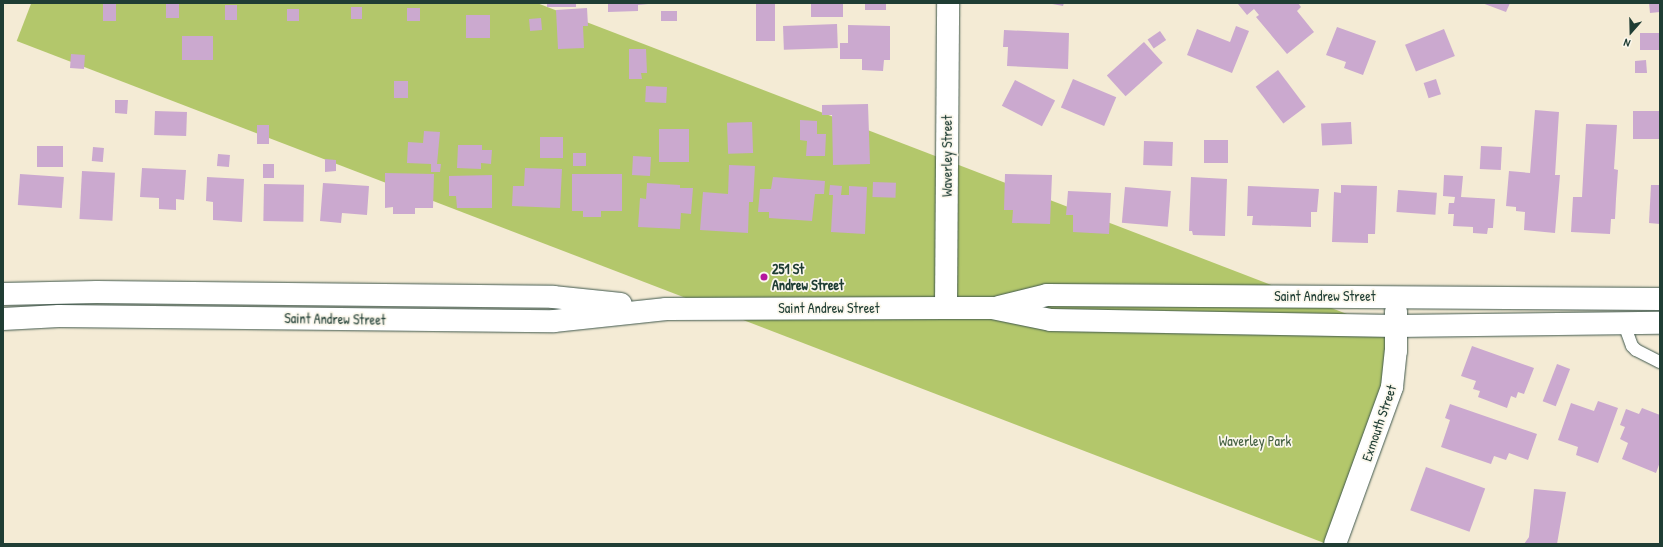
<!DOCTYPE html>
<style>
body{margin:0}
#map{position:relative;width:1663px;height:547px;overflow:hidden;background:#f4ebd5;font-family:"Patrick Hand",sans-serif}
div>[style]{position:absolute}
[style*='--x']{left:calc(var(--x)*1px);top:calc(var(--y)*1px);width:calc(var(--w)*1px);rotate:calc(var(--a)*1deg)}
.green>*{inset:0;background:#b3c76b;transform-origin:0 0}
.building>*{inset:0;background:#cba9cf;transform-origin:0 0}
.roads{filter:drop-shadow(0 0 1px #3f574c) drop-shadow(0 0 1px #3f574c)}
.lane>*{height:12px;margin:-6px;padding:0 6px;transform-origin:6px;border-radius:6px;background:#fff}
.street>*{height:22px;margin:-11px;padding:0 11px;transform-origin:11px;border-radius:11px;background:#fff}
.secondary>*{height:22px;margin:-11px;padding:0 11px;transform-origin:11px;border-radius:11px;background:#fff}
.dots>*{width:11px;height:11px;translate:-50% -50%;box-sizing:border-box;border:2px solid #fbf7ec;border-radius:50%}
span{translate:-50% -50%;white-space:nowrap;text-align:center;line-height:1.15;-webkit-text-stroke:3.5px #fbf7ec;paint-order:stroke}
.street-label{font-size:14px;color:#1f3d34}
.poi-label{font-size:14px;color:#1f3d34;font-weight:700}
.left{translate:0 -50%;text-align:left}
.park-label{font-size:14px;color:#446042}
.frame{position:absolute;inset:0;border:4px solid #1f3d34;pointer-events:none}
.north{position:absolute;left:1611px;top:12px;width:40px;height:40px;-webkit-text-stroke:3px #fbf7ec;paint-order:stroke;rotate:200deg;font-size:11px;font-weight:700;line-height:16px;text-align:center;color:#1f3d34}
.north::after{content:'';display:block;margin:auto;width:14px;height:18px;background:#1f3d34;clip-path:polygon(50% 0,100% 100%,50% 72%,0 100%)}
</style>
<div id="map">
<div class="green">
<div style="left:1407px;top:337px;width:222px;height:1404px;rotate:111deg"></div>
</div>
<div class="building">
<div style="left:116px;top:3px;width:18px;height:13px;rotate:90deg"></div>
<div style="left:166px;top:3px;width:13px;height:15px"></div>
<div style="left:547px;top:3px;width:29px;height:4px"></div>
<div style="clip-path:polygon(608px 3px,647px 3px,648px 4px,638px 5px,638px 11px,608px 12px)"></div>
<div style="left:756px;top:3px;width:19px;height:38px"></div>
<div style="left:811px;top:3px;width:32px;height:14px"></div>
<div style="left:865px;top:3px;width:21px;height:7px"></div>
<div style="clip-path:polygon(1047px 3px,1064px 3px,1063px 6px)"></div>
<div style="clip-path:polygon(1240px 3px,1298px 3px,1301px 7px,1297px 11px,1314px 32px,1287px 54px,1256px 17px,1259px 15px,1254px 9px,1247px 15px,1238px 4px)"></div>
<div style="clip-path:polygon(1482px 3px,1510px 3px,1506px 12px)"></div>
<div style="clip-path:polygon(1649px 3px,1660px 3px,1660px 12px,1650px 13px)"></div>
<div style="left:237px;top:5px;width:15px;height:12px;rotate:90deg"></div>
<div style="left:351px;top:7px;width:11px;height:12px"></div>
<div style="left:407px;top:8px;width:13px;height:13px"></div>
<div style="clip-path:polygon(587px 8px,588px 26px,583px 26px,584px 48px,558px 49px,556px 10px)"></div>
<div style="left:287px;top:9px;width:12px;height:12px"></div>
<div style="left:661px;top:11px;width:16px;height:10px"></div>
<div style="left:490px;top:15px;width:23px;height:24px;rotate:90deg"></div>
<div style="left:541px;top:18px;width:12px;height:12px;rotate:85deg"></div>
<div style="left:837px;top:24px;width:24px;height:54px;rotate:88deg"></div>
<div style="clip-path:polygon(848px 25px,890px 26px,890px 60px,884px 60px,883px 71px,862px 70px,862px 59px,840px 59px,840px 43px,848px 43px)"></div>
<div style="clip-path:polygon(1236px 26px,1249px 31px,1232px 73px,1187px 55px,1197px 29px,1230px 42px)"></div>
<div style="clip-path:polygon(1337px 27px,1376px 41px,1363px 75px,1344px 68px,1346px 62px,1326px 55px)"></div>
<div style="left:1444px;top:29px;width:29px;height:42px;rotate:68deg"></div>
<div style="clip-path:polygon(1004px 30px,1069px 33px,1068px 69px,1007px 66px,1008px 47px,1003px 47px)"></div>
<div style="left:1160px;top:31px;width:11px;height:15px;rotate:56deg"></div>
<div style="left:1660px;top:33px;width:17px;height:20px;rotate:90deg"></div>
<div style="left:213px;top:36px;width:24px;height:31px;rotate:90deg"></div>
<div style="left:1144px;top:42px;width:28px;height:50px;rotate:48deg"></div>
<div style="clip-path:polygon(629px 49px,646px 49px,647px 73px,641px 73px,642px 79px,629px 79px)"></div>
<div style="left:71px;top:54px;width:14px;height:14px;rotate:4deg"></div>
<div style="clip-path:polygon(1646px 60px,1647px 73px,1635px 73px,1635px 61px)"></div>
<div style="left:1278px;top:70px;width:46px;height:28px;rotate:53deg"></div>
<div style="left:1073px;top:79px;width:47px;height:31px;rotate:23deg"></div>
<div style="left:1436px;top:79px;width:16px;height:13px;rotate:72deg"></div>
<div style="left:1015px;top:80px;width:45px;height:29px;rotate:27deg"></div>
<div style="left:394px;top:81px;width:14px;height:17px"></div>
<div style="left:646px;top:86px;width:21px;height:16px;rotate:3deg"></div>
<div style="clip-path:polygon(115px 100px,128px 100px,127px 114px,115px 113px)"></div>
<div style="clip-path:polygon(868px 104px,870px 164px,833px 165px,832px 115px,822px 115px,822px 105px)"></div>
<div style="clip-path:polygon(1535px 110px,1559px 112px,1555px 175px,1560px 175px,1555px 233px,1524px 230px,1525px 212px,1516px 211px,1516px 207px,1506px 206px,1509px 171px,1530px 173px)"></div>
<div style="left:155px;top:111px;width:32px;height:24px;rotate:2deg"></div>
<div style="left:1633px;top:111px;width:27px;height:28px"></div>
<div style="clip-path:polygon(800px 120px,817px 121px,817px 134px,826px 134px,825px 156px,806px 156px,807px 141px,800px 140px)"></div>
<div style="left:752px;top:122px;width:31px;height:25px;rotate:88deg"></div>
<div style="left:1351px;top:122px;width:22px;height:30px;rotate:87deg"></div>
<div style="clip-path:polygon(1586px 124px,1617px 125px,1614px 169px,1618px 170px,1616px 199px,1615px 219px,1611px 219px,1610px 234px,1571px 232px,1573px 197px,1582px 197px)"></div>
<div style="left:257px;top:125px;width:12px;height:19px"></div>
<div style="left:659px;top:129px;width:30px;height:33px"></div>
<div style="clip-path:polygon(424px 131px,440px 132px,437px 164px,441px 164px,440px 172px,431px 172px,431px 164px,407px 163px,408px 142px,423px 143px)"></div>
<div style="left:540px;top:137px;width:23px;height:21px"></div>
<div style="left:1204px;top:140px;width:24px;height:23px"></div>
<div style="left:1144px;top:141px;width:29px;height:24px;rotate:2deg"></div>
<div style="clip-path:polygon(458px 145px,482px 145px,482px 150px,492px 150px,491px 164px,481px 163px,481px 169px,457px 168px)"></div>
<div style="left:37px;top:146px;width:26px;height:21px"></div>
<div style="left:1481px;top:146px;width:21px;height:23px;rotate:3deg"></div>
<div style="left:93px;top:147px;width:11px;height:14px;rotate:5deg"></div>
<div style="left:573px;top:153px;width:13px;height:13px"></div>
<div style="left:218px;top:154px;width:12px;height:12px;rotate:5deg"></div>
<div style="left:633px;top:156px;width:18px;height:19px;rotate:3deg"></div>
<div style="clip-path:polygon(325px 159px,336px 160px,336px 171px,325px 172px)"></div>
<div style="left:263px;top:164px;width:11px;height:14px"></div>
<div style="clip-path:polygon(729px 165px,755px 166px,753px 202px,749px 202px,748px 233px,700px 230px,703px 192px,728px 194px)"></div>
<div style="clip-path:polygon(142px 168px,186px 170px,184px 200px,176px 199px,176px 210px,159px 209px,159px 198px,140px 197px)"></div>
<div style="clip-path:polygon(525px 168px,562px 169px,560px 208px,512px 206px,513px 186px,524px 186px)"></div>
<div style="left:82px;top:171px;width:33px;height:48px;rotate:3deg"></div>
<div style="clip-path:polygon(385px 173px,434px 174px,433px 208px,415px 208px,415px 214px,393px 214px,393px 207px,385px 208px)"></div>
<div style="left:20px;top:174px;width:44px;height:31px;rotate:4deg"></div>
<div style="clip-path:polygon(572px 174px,622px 174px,622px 211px,601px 211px,601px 217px,583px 217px,583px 211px,572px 211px)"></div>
<div style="clip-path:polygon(1005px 174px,1052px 175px,1050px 224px,1012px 223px,1013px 210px,1004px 210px)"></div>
<div style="clip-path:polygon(492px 175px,492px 208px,457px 208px,456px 196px,449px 196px,449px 176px)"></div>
<div style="clip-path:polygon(1444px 175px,1463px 176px,1461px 197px,1495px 199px,1493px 228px,1488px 228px,1487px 234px,1473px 233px,1473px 227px,1453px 226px,1454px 214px,1448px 214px,1449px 203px,1454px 203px,1455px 197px,1443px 196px)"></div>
<div style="clip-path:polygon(207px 177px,244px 179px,242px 222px,213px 220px,213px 202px,206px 201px)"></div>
<div style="clip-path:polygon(773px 177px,825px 181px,824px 194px,815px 194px,812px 221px,769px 218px,769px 212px,758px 212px,760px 189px,771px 189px)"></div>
<div style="clip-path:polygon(1191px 177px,1227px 179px,1225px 236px,1193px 235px,1192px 231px,1189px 231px)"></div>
<div style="left:873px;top:182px;width:23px;height:15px;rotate:2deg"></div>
<div style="clip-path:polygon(323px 183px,369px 186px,367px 215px,342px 213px,341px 223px,320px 221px)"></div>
<div style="clip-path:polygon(647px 183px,680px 185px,680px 188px,693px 188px,691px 214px,681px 213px,680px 229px,638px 227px,640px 198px,646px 199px)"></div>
<div style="left:264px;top:184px;width:40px;height:37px;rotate:1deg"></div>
<div style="clip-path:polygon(830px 185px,842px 186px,841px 195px,849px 195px,849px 186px,867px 187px,865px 234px,831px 232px,833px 195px,829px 195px)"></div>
<div style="clip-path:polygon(1341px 185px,1377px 186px,1375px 234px,1368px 234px,1368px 243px,1332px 242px,1334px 192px,1341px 193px)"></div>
<div style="clip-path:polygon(1651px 185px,1660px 185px,1660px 224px,1649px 223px)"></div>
<div style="clip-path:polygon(1248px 186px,1319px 189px,1317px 212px,1311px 212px,1311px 227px,1252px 225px,1253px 216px,1247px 216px)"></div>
<div style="left:1125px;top:187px;width:46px;height:36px;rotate:5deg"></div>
<div style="left:1398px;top:190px;width:39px;height:22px;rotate:4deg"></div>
<div style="clip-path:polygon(1068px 191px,1111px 193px,1109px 234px,1073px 232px,1073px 215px,1066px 215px)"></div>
<div style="clip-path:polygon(1472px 346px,1534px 368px,1524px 394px,1518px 392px,1516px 398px,1511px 396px,1507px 408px,1478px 397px,1480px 391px,1473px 389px,1476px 381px,1461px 376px)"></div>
<div style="left:1557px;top:364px;width:14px;height:40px;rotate:21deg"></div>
<div style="clip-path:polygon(1598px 401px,1618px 408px,1598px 463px,1576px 455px,1578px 447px,1558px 440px,1571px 403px,1594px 411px)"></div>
<div style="clip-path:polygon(1450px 404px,1537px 434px,1528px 460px,1509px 453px,1506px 460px,1494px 456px,1491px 464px,1441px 447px,1450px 420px,1445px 418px)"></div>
<div style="clip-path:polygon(1642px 408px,1660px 415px,1660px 462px,1656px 473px,1622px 459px,1628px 443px,1620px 439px,1625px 427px,1620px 425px,1626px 409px,1639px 414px)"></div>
<div style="left:1426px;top:467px;width:63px;height:46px;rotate:20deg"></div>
<div style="clip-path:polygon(1534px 489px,1566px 492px,1557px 544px,1524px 544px,1529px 537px)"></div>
</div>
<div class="roads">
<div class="lane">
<div style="--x:1624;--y:324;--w:23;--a:70"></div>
<div style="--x:1632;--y:346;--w:6;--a:45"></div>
<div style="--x:1636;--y:350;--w:27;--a:27"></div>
</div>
<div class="street">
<div style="--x:946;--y:308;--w:305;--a:-89.6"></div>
</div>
<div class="secondary">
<div style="--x:3;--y:294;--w:94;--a:-1.2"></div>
<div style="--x:97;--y:292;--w:456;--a:0.6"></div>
<div style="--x:553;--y:297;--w:68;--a:5.9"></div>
<div style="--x:999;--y:307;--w:49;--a:-14"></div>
<div style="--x:1047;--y:295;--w:613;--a:0.37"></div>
<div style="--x:3;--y:319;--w:56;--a:-3.1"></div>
<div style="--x:59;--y:316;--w:495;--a:0.6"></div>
<div style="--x:554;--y:321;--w:113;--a:-6.1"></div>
<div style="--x:666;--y:309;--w:280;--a:-0.2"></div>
<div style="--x:946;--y:308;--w:46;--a:0"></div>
<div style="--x:992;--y:308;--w:60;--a:11.5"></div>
<div style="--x:1051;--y:320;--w:345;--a:1"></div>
<div style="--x:1396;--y:326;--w:264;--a:-0.7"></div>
<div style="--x:1335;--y:544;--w:167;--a:-70"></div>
<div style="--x:1392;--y:387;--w:36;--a:-84"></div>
<div style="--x:1396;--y:351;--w:39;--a:-90"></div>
</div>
</div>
<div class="dots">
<div style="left:764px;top:277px;background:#b5179e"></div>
</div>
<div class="street-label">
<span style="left:947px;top:156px;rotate:-90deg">Waverley Street</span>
<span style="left:1325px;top:296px">Saint Andrew Street</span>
<span style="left:829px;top:308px">Saint Andrew Street</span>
<span style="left:335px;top:319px;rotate:1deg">Saint Andrew Street</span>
<span style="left:1379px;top:423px;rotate:-71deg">Exmouth Street</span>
</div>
<div class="poi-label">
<span class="left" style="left:772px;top:277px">251 St<br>Andrew Street</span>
</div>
<div class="park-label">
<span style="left:1255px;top:441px">Waverley Park</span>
</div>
<div class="frame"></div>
<div class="north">N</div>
</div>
